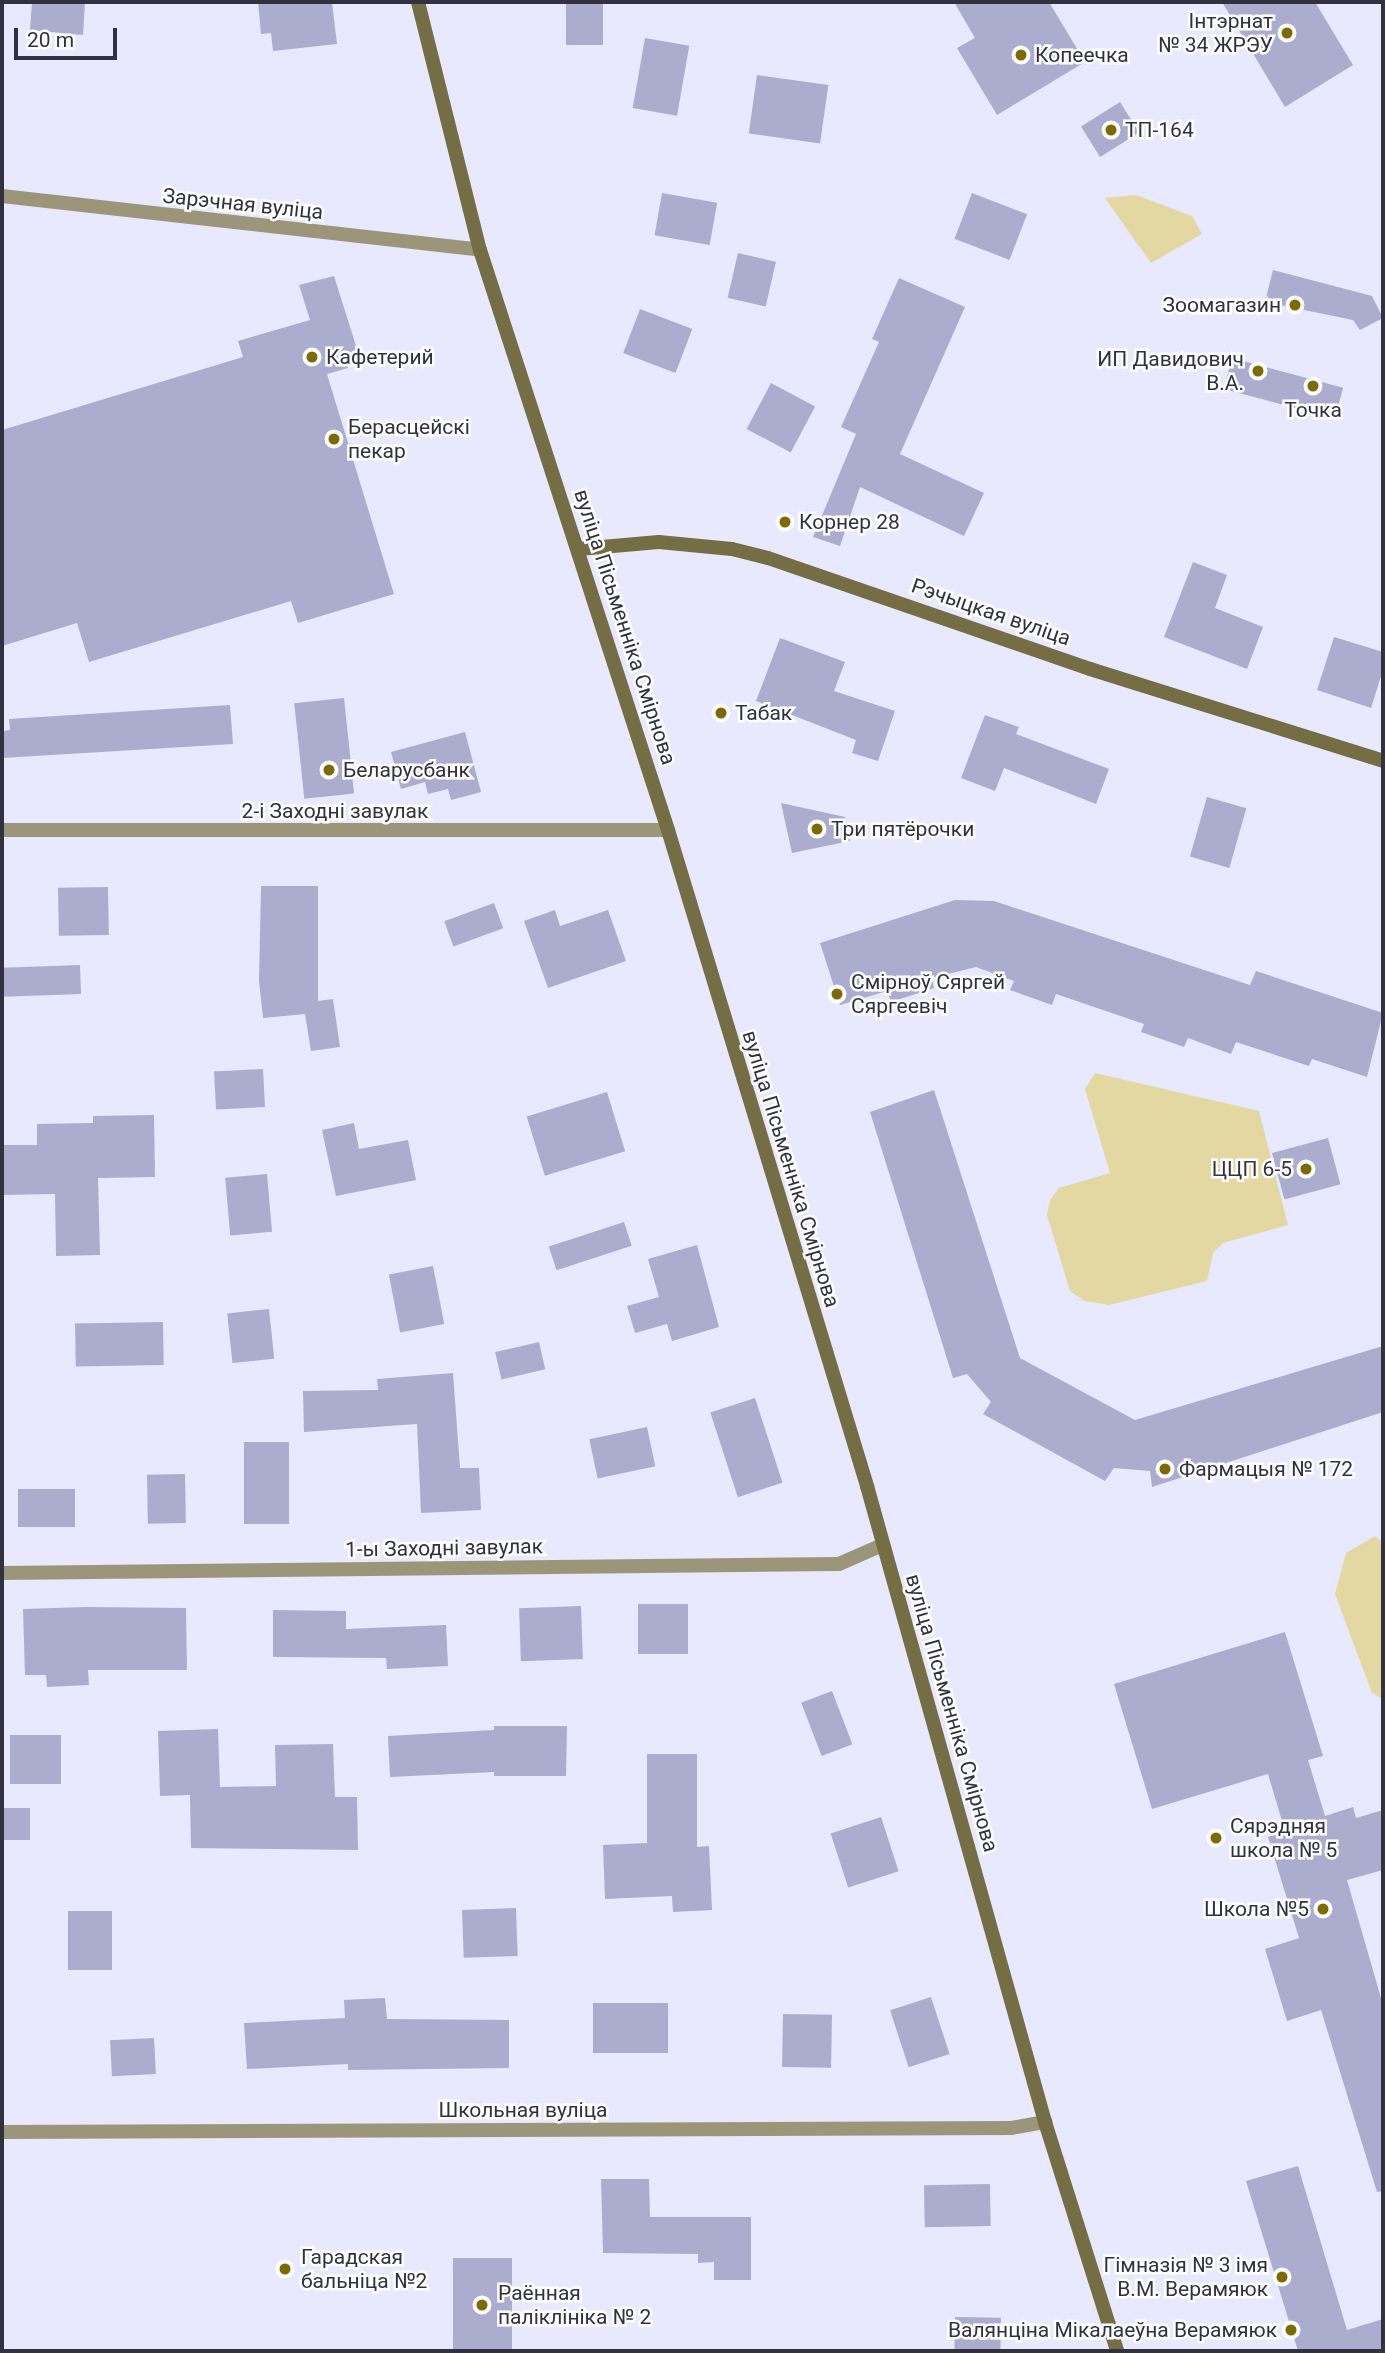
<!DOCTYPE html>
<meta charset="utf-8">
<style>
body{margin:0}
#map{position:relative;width:1385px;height:2353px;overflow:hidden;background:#e8e8fe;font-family:Roboto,sans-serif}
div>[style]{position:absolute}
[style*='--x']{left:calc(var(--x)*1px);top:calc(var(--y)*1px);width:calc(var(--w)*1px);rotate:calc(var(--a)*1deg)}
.green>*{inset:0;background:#e3d8a2}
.building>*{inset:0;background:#acaccf;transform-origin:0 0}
.minor>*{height:14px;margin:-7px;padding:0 7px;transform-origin:7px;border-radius:7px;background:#9b967a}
.secondary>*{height:14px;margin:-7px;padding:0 7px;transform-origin:7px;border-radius:7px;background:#756d43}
.dots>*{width:19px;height:19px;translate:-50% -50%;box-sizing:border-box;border:4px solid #fff;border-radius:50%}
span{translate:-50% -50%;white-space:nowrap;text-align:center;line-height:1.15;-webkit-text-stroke:5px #fff;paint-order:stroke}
.poi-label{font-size:21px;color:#31313f}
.right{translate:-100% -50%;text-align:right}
.left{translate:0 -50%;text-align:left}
.street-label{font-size:21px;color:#31313f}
.frame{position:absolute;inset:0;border:4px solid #31313f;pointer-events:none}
.scale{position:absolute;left:14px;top:28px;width:103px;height:32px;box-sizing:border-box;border:4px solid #31313f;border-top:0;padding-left:9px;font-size:21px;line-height:24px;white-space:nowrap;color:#31313f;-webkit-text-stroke:5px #fff;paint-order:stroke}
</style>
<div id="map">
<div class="green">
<div style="clip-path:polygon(1136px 195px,1192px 216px,1202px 234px,1151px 263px,1105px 198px)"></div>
<div style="clip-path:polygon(1095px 1073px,1259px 1111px,1288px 1225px,1223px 1243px,1213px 1253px,1207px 1281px,1109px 1305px,1085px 1301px,1070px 1291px,1047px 1215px,1050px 1200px,1059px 1188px,1110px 1173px,1085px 1089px)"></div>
<div style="clip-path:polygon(1375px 1536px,1383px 1543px,1383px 1699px,1372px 1693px,1335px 1594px,1346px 1553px)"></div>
</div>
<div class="building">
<div style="clip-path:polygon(32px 2px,85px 2px,83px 35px,30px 30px)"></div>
<div style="clip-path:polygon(258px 2px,332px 2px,337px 44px,273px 51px,271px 33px,261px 34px)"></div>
<div style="left:566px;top:2px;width:37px;height:43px"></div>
<div style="clip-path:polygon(954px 2px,1049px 2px,1085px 62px,997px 115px,957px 48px,975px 38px)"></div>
<div style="clip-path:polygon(1222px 2px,1315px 2px,1353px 65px,1285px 107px)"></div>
<div style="left:645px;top:38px;width:45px;height:71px;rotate:10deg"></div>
<div style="left:757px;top:75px;width:72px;height:59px;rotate:8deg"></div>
<div style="left:1120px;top:102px;width:36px;height:46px;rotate:58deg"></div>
<div style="left:662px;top:193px;width:56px;height:43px;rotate:10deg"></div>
<div style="left:972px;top:193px;width:59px;height:49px;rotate:21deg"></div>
<div style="left:738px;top:253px;width:39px;height:46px;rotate:13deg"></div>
<div style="clip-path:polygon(1273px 270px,1372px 296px,1383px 318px,1360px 330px,1353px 320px,1265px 302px)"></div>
<div style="clip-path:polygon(334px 276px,357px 349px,344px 355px,348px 368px,327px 374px,394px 594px,298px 623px,291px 601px,89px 662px,77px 623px,2px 646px,2px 430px,243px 357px,238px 341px,310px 320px,299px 285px)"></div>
<div style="clip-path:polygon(899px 278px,965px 307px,900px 454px,984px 493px,964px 536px,860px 487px,840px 546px,813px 537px,856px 434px,841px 427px,879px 342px,872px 339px)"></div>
<div style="left:640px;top:309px;width:56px;height:47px;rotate:21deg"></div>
<div style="left:1232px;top:358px;width:115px;height:32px;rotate:15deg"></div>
<div style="left:771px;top:383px;width:50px;height:52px;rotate:28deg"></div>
<div style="clip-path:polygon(1193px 562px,1227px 575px,1215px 608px,1263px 627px,1247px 669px,1164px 637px)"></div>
<div style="clip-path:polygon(1334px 637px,1383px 652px,1383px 670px,1371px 708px,1317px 690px)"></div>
<div style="clip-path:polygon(780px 638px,845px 662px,834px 691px,895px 711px,878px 761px,852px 753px,856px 740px,756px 701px)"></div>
<div style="left:344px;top:698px;width:96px;height:50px;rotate:84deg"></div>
<div style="clip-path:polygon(230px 705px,233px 744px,2px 758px,2px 731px,10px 730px,9px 719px)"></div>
<div style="clip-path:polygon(985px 715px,1019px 727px,1016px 734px,1109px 769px,1096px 804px,1004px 768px,995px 791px,961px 778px)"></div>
<div style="clip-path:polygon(465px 732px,481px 792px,451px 800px,448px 789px,428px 794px,425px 782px,401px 789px,391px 752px)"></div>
<div style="left:1207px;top:797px;width:41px;height:62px;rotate:16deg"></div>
<div style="clip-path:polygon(781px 803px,845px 817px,850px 841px,792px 853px)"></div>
<div style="clip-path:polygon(261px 886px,318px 886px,318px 1001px,333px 999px,340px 1047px,311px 1051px,305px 1014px,263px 1018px,259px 981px)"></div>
<div style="left:108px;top:887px;width:48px;height:50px;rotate:89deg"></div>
<div style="clip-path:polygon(955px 900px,994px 901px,1250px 985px,1256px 971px,1383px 1013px,1367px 1077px,1312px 1059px,1309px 1066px,1236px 1042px,1231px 1054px,1188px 1038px,1184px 1047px,1141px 1032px,1144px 1024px,1056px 994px,1052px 1005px,1010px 990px,1014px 981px,976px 967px,932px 978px,934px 988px,891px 1002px,887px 991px,840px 1005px,820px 943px)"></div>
<div style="left:494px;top:903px;width:27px;height:53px;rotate:70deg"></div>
<div style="clip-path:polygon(555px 910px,560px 926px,608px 910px,626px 961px,548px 988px,524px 921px)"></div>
<div style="left:80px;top:965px;width:29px;height:78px;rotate:88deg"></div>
<div style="left:263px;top:1069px;width:38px;height:49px;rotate:87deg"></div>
<div style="clip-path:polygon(934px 1090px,1020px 1358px,1135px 1420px,1383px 1346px,1383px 1412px,1152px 1487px,1150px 1471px,1114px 1468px,1105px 1481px,983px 1414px,991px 1402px,967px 1374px,953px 1378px,870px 1112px)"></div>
<div style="left:607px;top:1092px;width:62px;height:84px;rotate:73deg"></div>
<div style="clip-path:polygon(154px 1115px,155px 1177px,98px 1178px,100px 1255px,56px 1256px,55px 1194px,2px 1195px,2px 1145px,37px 1145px,37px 1124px,93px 1123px,93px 1116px)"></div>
<div style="clip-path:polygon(354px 1123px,359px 1149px,408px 1140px,416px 1180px,336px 1196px,322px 1130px)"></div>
<div style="left:1328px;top:1138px;width:48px;height:58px;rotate:75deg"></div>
<div style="left:267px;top:1174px;width:58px;height:42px;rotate:85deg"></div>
<div style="left:624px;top:1222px;width:25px;height:79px;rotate:72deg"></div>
<div style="clip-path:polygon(697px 1245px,719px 1327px,672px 1341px,667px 1324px,635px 1333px,627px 1306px,659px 1297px,648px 1259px)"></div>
<div style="left:433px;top:1266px;width:59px;height:45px;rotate:79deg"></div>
<div style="left:269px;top:1309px;width:50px;height:42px;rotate:84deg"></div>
<div style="left:163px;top:1322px;width:43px;height:88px;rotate:89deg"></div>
<div style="left:539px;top:1342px;width:28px;height:45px;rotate:77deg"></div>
<div style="clip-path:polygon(453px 1373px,460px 1468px,479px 1468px,481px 1510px,421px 1513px,417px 1424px,304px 1432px,303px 1391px,378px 1390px,377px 1379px)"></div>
<div style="left:755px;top:1398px;width:89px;height:47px;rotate:72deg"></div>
<div style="left:647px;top:1427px;width:40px;height:59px;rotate:78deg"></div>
<div style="left:244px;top:1442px;width:45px;height:82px"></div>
<div style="left:185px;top:1474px;width:49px;height:38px;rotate:89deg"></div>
<div style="left:75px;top:1489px;width:38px;height:57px;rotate:90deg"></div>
<div style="left:638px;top:1604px;width:50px;height:50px"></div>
<div style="left:581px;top:1606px;width:53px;height:62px;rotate:88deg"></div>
<div style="clip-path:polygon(86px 1607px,186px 1608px,187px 1670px,88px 1670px,89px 1685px,47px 1687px,46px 1675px,25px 1675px,23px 1609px)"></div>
<div style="clip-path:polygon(273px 1610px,346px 1611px,346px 1629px,446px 1625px,448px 1666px,387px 1669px,386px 1658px,273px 1657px)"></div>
<div style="clip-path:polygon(1285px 1632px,1323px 1756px,1308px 1760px,1325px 1816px,1353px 1807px,1356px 1818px,1383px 1810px,1383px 1870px,1347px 1880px,1383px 2005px,1383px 2191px,1377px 2192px,1321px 2010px,1287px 2021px,1265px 1949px,1299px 1938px,1268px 1837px,1285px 1831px,1268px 1774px,1152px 1809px,1114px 1684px)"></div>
<div style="left:832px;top:1691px;width:57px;height:33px;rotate:69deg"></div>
<div style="clip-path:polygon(494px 1726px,567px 1726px,566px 1776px,494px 1776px,494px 1772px,390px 1777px,388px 1736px,494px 1730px)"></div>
<div style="clip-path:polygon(218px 1729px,220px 1787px,276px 1786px,275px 1745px,333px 1744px,335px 1797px,357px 1797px,358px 1850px,191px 1848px,190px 1795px,160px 1796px,158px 1731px)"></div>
<div style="left:10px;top:1735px;width:51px;height:49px"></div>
<div style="clip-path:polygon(647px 1754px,697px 1754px,697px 1847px,709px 1846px,712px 1910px,673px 1912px,672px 1896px,605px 1899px,603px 1845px,647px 1843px)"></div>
<div style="left:2px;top:1808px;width:28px;height:32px"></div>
<div style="left:881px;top:1817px;width:57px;height:53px;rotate:72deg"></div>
<div style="left:516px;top:1908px;width:48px;height:54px;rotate:88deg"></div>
<div style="left:68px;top:1911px;width:44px;height:59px"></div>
<div style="left:931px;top:1997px;width:60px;height:43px;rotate:72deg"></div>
<div style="clip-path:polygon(385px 1998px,387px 2019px,509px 2020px,509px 2068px,348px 2070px,348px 2064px,247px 2069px,244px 2023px,345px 2018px,344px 2000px)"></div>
<div style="left:593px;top:2003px;width:75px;height:50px"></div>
<div style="left:783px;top:2014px;width:49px;height:53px;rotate:1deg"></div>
<div style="left:154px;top:2038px;width:36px;height:44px;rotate:87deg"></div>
<div style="clip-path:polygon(1298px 2166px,1347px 2330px,1383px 2319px,1383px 2351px,1298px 2351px,1246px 2181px)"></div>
<div style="clip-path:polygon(601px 2179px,649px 2179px,650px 2217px,751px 2217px,751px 2280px,714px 2280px,714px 2262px,698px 2263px,698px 2254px,603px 2253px)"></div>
<div style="left:990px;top:2184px;width:42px;height:66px;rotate:89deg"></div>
<div style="left:453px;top:2258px;width:59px;height:93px"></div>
<div style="left:955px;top:2317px;width:46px;height:34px;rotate:1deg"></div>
</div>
<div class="minor">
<div style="--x:2;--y:196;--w:481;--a:6.4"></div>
<div style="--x:2;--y:830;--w:666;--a:0"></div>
<div style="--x:2;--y:1573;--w:837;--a:-0.62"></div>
<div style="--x:839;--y:1564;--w:47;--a:-23.8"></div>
<div style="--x:2;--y:2132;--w:1009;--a:-0.23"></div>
<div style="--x:1011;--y:2128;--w:35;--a:-10"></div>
</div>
<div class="secondary">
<div style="--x:418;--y:2;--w:256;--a:76"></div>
<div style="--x:480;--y:250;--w:610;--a:72.04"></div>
<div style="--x:668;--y:830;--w:686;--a:73.12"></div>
<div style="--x:867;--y:1486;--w:660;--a:74.36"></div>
<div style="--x:1045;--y:2122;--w:240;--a:72.5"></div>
<div style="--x:579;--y:549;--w:80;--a:-5"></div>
<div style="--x:659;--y:542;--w:73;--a:5.5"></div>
<div style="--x:732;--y:549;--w:37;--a:14"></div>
<div style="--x:768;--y:558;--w:341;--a:19"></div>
<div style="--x:1090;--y:669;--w:307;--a:17.4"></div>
</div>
<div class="dots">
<div style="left:1287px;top:33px;background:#7c6a02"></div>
<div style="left:1021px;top:55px;background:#7c6a02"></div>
<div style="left:1111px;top:130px;background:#7c6a02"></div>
<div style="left:1295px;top:305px;background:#7c6a02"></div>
<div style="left:312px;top:357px;background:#7c6a02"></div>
<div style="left:1258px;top:371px;background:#7c6a02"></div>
<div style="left:1313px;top:386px;background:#7c6a02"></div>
<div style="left:334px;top:439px;background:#7c6a02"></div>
<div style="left:785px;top:522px;background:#7c6a02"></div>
<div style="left:721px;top:713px;background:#7c6a02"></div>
<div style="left:329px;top:770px;background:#7c6a02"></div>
<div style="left:817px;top:829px;background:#7c6a02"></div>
<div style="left:837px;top:994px;background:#7c6a02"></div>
<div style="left:1306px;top:1169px;background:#7c6a02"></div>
<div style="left:1165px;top:1469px;background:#7c6a02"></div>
<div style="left:1216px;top:1838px;background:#7c6a02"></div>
<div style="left:1323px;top:1909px;background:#7c6a02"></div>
<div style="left:285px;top:2269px;background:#7c6a02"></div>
<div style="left:1282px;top:2277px;background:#7c6a02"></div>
<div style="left:482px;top:2305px;background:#7c6a02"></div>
<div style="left:1291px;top:2330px;background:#7c6a02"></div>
</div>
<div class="poi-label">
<span class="right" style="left:1273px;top:33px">Інтэрнат<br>№ 34 ЖРЭУ</span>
<span class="left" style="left:1035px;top:55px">Копеечка</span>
<span class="left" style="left:1125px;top:130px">ТП-164</span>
<span class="right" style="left:1281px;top:305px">Зоомагазин</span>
<span class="left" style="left:326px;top:357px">Кафетерий</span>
<span class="right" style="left:1244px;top:371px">ИП Давидович<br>В.А.</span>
<span style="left:1313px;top:410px">Точка</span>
<span class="left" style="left:348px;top:439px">Берасцейскі<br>пекар</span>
<span class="left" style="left:799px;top:522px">Корнер 28</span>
<span class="left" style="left:735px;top:713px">Табак</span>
<span class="left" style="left:343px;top:770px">Беларусбанк</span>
<span class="left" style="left:831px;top:829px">Три пятёрочки</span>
<span class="left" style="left:851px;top:994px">Смірноў Сяргей<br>Сяргеевіч</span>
<span class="right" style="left:1292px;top:1169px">ЦЦП 6-5</span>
<span class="left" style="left:1179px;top:1469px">Фармацыя № 172</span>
<span class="left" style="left:1230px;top:1838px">Сярэдняя<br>школа № 5</span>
<span class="right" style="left:1309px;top:1909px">Школа №5</span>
<span class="left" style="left:301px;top:2269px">Гарадская<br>бальніца №2</span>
<span class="right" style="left:1268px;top:2277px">Гімназія № 3 імя<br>В.М. Верамяюк</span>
<span class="left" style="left:498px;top:2305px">Раённая<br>паліклініка № 2</span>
<span class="right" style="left:1277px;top:2330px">Валянціна Мікалаеўна Верамяюк</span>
</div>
<div class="street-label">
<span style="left:243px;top:204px;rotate:6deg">Зарэчная вуліца</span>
<span style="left:991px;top:612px;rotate:19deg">Рэчыцкая вуліца</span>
<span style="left:625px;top:627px;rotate:72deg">вуліца Пісьменніка Смірнова</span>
<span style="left:335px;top:811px">2-і Заходні завулак</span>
<span style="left:791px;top:1169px;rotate:73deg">вуліца Пісьменніка Смірнова</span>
<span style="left:444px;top:1548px;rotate:-1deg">1-ы Заходні завулак</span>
<span style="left:952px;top:1713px;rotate:74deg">вуліца Пісьменніка Смірнова</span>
<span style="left:523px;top:2110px">Школьная вуліца</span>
</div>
<div class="frame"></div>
<div class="scale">20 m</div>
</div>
